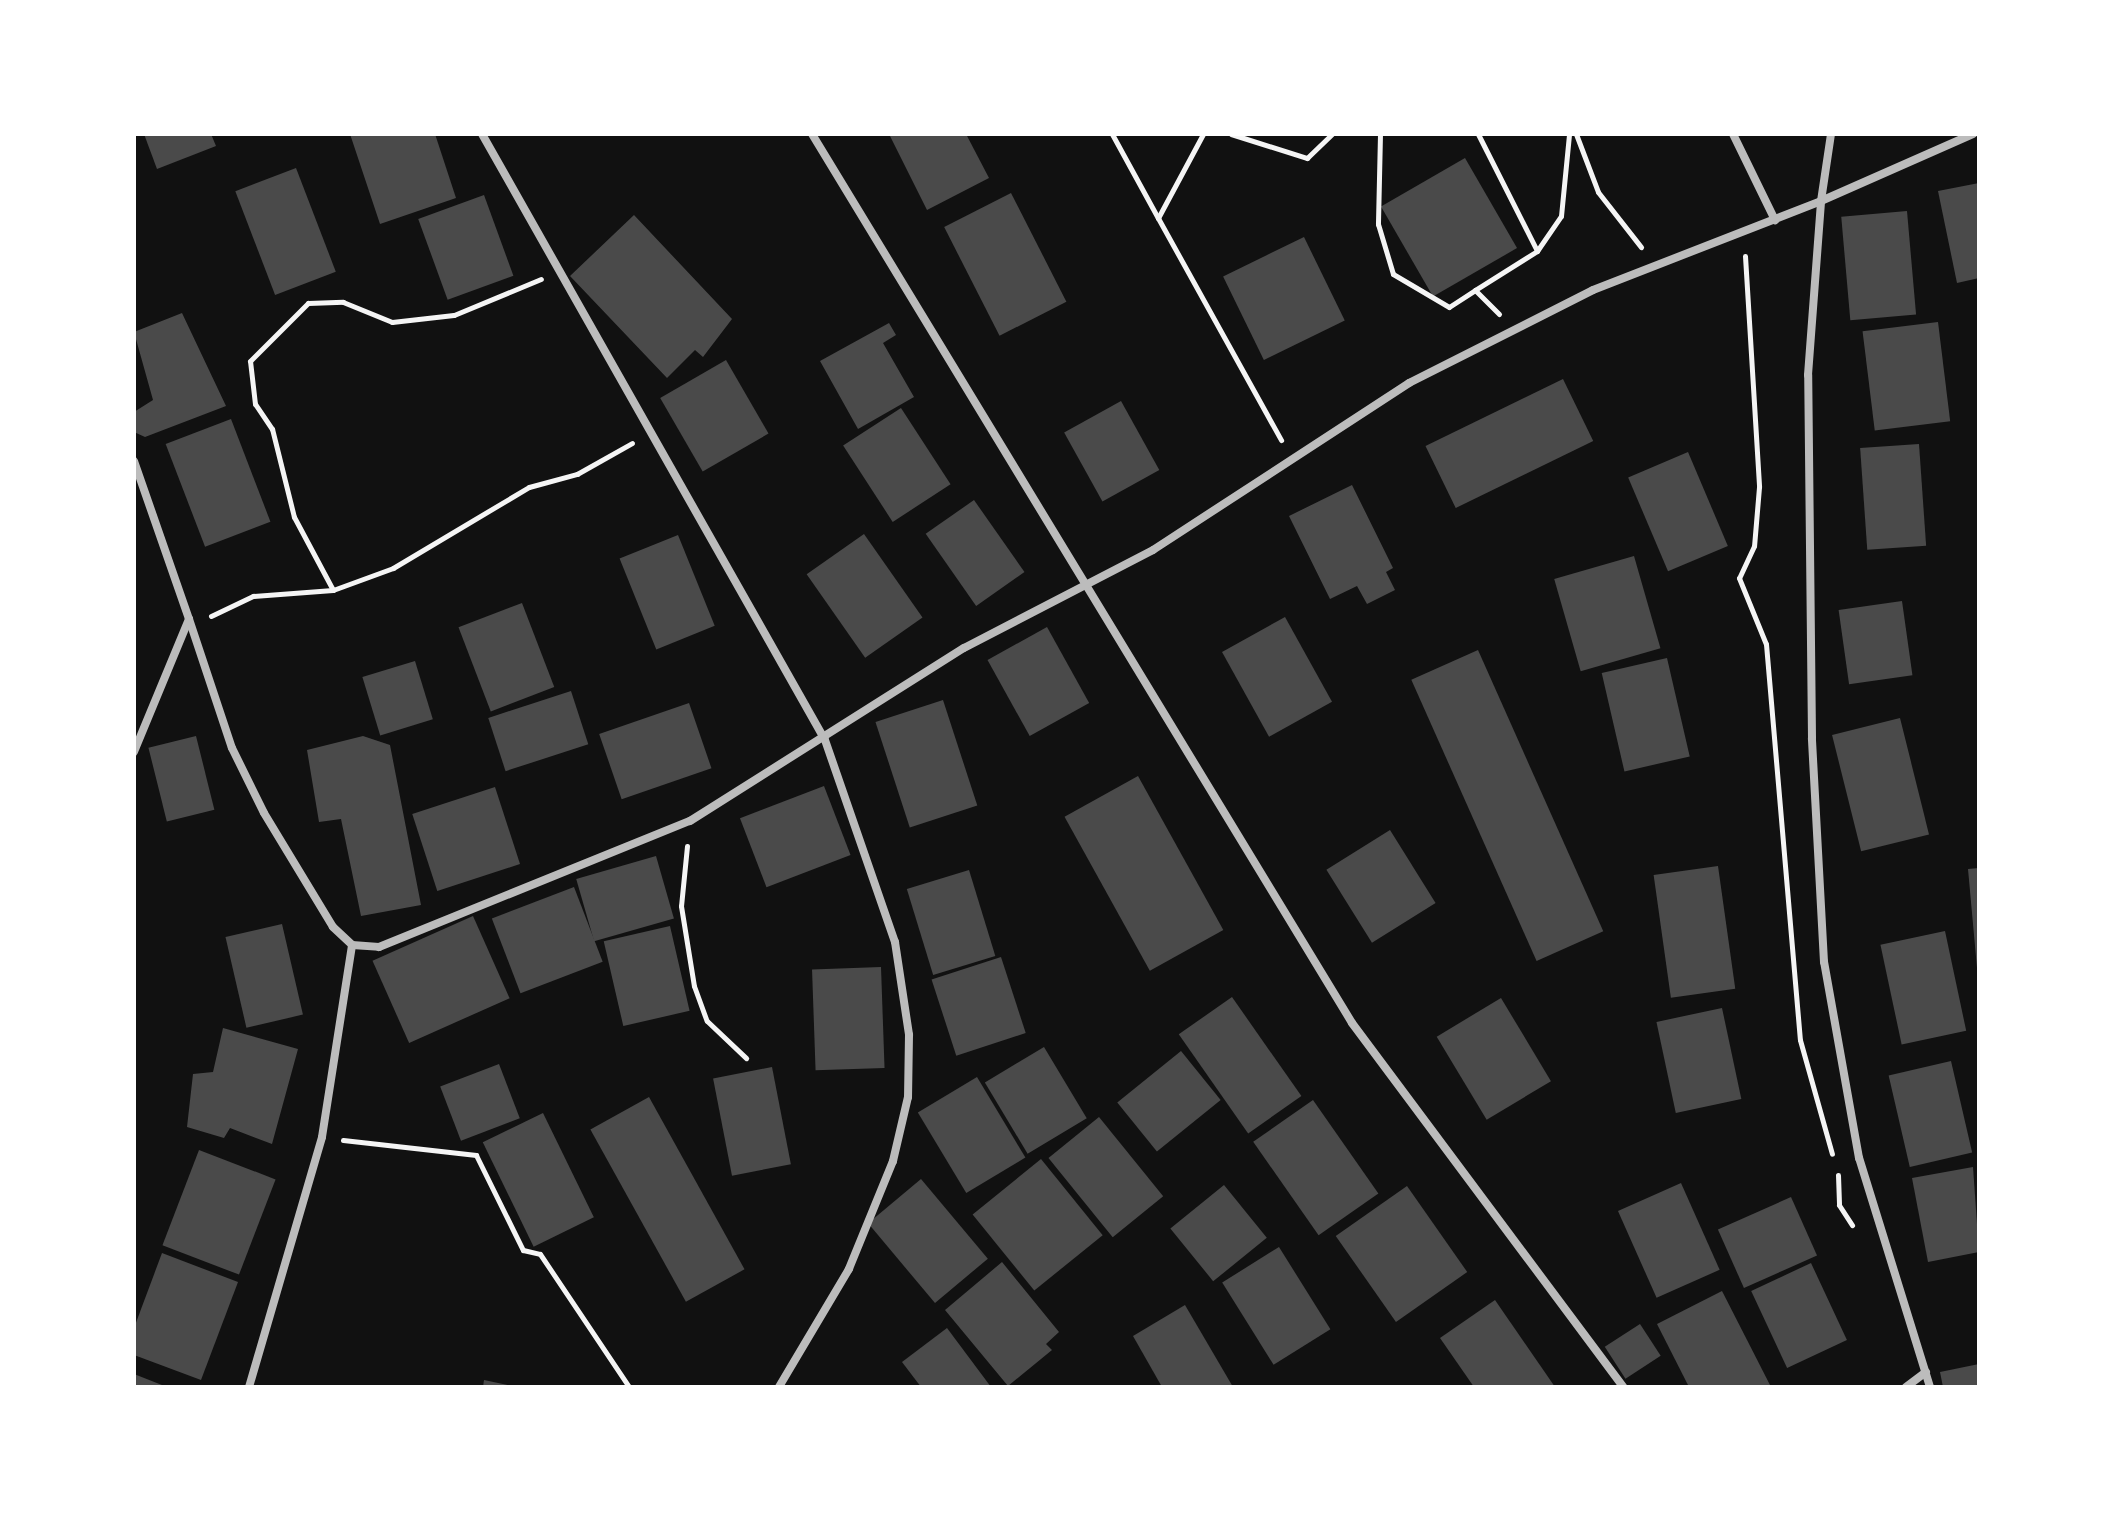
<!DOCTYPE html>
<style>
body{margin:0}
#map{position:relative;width:2113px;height:1521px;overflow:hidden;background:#111;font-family:Barlow,sans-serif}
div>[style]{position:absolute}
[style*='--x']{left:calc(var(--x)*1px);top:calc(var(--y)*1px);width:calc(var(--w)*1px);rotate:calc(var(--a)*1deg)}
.building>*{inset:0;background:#4a4a4a;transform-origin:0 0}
.path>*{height:5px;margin:-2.5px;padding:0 2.5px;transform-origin:2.5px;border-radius:2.5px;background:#f5f5f5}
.minor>*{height:8px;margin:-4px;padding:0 4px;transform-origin:4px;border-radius:4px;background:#bcbcbc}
span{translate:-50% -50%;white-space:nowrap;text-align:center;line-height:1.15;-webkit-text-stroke:7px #fff;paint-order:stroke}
.frame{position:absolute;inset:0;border:136px solid #fff;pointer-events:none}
</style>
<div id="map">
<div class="building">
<div style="clip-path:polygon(144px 134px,211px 134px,216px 146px,157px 169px)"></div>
<div style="clip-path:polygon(350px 134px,435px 134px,456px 198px,380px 224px)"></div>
<div style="clip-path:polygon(889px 134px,966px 134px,989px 178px,927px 210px)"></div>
<div style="left:1465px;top:158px;width:104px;height:97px;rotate:60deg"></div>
<div style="left:296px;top:168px;width:111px;height:65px;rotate:69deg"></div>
<div style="clip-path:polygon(1979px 183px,1979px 278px,1957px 283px,1938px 191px)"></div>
<div style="left:1011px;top:193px;width:122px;height:75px;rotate:63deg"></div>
<div style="left:484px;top:195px;width:86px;height:70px;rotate:70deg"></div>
<div style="left:1907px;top:211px;width:104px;height:66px;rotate:85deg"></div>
<div style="clip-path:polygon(634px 215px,732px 319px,703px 357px,695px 350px,667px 378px,570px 276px)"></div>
<div style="left:1304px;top:237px;width:93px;height:90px;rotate:64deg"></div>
<div style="clip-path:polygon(182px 313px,226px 406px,145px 437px,134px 432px,134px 412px,153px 400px,134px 332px)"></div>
<div style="left:1938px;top:322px;width:100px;height:76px;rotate:83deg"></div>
<div style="clip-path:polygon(889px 323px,896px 335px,883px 343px,914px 397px,858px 429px,820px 361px)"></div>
<div style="left:726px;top:360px;width:85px;height:76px;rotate:60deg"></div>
<div style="left:1563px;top:379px;width:69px;height:153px;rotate:64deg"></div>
<div style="left:1121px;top:401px;width:79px;height:65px;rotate:61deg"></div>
<div style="left:901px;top:408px;width:91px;height:69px;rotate:57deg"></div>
<div style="left:231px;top:419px;width:110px;height:70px;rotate:69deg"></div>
<div style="left:1919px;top:444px;width:102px;height:59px;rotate:86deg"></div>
<div style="left:1688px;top:452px;width:102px;height:65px;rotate:67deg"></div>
<div style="clip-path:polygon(1352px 485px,1393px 568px,1386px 572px,1395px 590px,1367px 604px,1357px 586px,1330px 599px,1289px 516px)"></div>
<div style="left:974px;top:500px;width:88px;height:59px;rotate:55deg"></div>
<div style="left:864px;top:534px;width:102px;height:70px;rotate:55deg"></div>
<div style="left:678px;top:535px;width:98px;height:63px;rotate:68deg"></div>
<div style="left:1634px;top:556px;width:96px;height:83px;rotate:74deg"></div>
<div style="left:1902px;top:601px;width:75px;height:64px;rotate:82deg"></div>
<div style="left:522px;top:603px;width:90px;height:68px;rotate:69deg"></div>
<div style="left:1285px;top:617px;width:97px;height:72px;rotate:61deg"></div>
<div style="left:1047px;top:627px;width:87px;height:68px;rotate:61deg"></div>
<div style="left:1478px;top:650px;width:308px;height:73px;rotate:66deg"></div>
<div style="left:1667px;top:658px;width:101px;height:67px;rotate:77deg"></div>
<div style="left:415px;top:661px;width:61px;height:55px;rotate:73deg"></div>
<div style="left:571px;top:691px;width:56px;height:87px;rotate:72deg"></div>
<div style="left:943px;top:700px;width:111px;height:71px;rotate:72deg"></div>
<div style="left:689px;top:703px;width:69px;height:95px;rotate:71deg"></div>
<div style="left:1900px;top:718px;width:120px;height:70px;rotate:76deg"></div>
<div style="left:196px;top:736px;width:76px;height:49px;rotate:76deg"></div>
<div style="clip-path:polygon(363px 736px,390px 745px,421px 905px,361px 916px,341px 819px,319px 822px,307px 750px)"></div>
<div style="left:1138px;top:776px;width:176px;height:84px;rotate:61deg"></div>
<div style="left:824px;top:786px;width:74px;height:90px;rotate:69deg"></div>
<div style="left:495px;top:787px;width:81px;height:87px;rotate:72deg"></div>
<div style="left:1390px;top:830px;width:86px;height:75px;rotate:58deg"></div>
<div style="left:656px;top:856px;width:65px;height:83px;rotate:74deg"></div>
<div style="left:1718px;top:866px;width:124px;height:65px;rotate:82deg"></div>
<div style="clip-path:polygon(1979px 868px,1979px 968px,1977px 968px,1968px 869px)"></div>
<div style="left:969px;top:870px;width:90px;height:65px;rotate:73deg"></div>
<div style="left:574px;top:887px;width:80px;height:88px;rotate:69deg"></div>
<div style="left:473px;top:916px;width:90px;height:110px;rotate:66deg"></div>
<div style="left:282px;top:924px;width:93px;height:58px;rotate:77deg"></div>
<div style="left:670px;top:926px;width:87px;height:68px;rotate:77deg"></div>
<div style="left:1945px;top:931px;width:102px;height:66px;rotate:78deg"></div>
<div style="left:1001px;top:957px;width:80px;height:73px;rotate:72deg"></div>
<div style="left:881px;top:967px;width:101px;height:69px;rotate:88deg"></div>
<div style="left:1232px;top:997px;width:121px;height:65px;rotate:55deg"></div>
<div style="left:1501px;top:998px;width:97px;height:75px;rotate:59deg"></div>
<div style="left:1722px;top:1008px;width:93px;height:67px;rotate:78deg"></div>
<div style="clip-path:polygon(223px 1028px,298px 1049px,272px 1144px,230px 1128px,224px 1138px,187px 1127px,193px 1074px,213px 1072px)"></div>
<div style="left:1044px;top:1047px;width:83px;height:69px;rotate:59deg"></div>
<div style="left:1181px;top:1051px;width:63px;height:82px;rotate:51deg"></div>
<div style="left:1951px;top:1061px;width:94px;height:64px;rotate:77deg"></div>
<div style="left:499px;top:1064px;width:58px;height:63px;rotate:69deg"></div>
<div style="left:772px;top:1067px;width:99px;height:60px;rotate:79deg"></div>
<div style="left:977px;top:1077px;width:94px;height:69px;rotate:59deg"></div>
<div style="left:649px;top:1097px;width:197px;height:67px;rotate:61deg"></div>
<div style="left:1313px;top:1100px;width:114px;height:73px;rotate:55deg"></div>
<div style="left:543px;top:1113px;width:116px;height:67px;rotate:64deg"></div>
<div style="left:1099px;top:1117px;width:102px;height:65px;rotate:51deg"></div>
<div style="left:199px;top:1150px;width:82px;height:102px;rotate:21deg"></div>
<div style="left:1041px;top:1159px;width:98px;height:88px;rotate:51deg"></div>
<div style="clip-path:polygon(1973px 1167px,1979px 1252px,1928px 1262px,1912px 1178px)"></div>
<div style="left:921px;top:1179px;width:104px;height:69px;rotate:50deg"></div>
<div style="left:1681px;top:1183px;width:95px;height:69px;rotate:66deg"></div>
<div style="left:1224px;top:1185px;width:68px;height:69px;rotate:51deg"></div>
<div style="left:1407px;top:1186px;width:105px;height:87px;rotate:55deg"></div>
<div style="left:1791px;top:1197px;width:64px;height:80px;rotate:66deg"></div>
<div style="left:1279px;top:1247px;width:97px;height:67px;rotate:58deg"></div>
<div style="clip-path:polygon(162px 1253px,238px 1282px,201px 1380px,134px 1355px,134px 1328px)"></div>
<div style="clip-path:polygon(1002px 1262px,1059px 1332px,1046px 1344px,1052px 1350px,1008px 1386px,945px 1310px)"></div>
<div style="left:1811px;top:1263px;width:85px;height:66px;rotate:65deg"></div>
<div style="clip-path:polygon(1722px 1291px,1770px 1385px,1767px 1387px,1689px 1387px,1657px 1324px)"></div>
<div style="clip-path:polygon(1495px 1300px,1555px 1387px,1474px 1387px,1440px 1338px)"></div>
<div style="clip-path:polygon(1185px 1305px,1233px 1387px,1162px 1387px,1133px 1336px)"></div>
<div style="left:1640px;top:1324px;width:38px;height:42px;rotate:57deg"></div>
<div style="clip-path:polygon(947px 1328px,991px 1387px,921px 1387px,902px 1362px)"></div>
<div style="clip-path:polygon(1979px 1364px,1979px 1387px,1943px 1387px,1940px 1372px)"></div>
<div style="clip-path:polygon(134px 1374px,167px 1387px,134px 1387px)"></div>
<div style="clip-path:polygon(484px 1380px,513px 1386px,513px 1387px,483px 1387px)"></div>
</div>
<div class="path">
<div style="--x:1112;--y:134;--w:96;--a:61.3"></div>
<div style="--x:1158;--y:218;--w:95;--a:-61.8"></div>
<div style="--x:1231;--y:134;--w:80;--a:17.5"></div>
<div style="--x:1307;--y:158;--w:35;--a:-44"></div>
<div style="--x:1380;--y:134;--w:90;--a:91.3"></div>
<div style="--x:1378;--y:224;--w:52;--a:73.3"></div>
<div style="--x:1393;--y:274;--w:65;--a:30.5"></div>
<div style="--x:1449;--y:307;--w:31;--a:-33"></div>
<div style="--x:1478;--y:134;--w:131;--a:63.2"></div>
<div style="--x:1537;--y:251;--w:73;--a:147.8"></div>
<div style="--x:1475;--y:290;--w:34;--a:45"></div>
<div style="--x:1576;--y:134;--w:62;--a:69.2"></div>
<div style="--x:1598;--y:192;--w:70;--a:52"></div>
<div style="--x:1158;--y:218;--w:254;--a:61"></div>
<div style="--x:1537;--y:251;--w:42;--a:-55.6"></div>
<div style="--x:1561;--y:216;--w:82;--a:-84.4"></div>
<div style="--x:1745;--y:256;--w:231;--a:86.5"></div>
<div style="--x:1759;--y:487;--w:59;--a:94.8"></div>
<div style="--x:1754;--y:546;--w:35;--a:115"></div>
<div style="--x:1739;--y:578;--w:71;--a:67.8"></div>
<div style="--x:1766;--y:644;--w:397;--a:85.1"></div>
<div style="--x:1800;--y:1040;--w:118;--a:74.3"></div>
<div style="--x:333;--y:590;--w:83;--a:-118.1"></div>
<div style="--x:294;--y:517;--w:91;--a:-104"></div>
<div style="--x:272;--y:429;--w:30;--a:-124"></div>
<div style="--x:255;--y:404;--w:43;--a:-96.6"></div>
<div style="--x:250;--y:361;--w:82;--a:-45"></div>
<div style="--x:308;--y:303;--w:35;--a:-2"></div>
<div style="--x:343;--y:302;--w:53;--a:22.2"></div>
<div style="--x:392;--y:322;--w:62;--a:-6.4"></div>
<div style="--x:454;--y:315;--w:94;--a:-22.5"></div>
<div style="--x:211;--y:616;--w:47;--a:-25.5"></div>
<div style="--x:253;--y:596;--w:80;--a:-4.3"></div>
<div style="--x:333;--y:590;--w:64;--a:-20.1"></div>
<div style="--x:393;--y:568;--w:158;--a:-30.8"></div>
<div style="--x:529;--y:487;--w:50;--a:-15.2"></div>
<div style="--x:577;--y:474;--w:63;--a:-29.4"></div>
<div style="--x:687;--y:846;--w:60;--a:95.7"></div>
<div style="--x:681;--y:906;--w:81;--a:80.8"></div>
<div style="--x:694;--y:986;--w:37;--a:70"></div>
<div style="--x:707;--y:1021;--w:54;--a:43.5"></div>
<div style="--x:343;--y:1140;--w:134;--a:6.4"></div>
<div style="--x:476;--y:1155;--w:106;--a:63.7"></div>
<div style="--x:523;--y:1250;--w:17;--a:13"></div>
<div style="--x:540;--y:1254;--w:160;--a:56.2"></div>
<div style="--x:1838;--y:1175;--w:30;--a:88"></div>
<div style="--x:1839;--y:1205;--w:24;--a:57"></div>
</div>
<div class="minor">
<div style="--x:482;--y:134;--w:696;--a:60.49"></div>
<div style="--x:825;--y:740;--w:214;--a:70.9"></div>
<div style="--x:895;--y:942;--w:94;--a:81.4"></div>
<div style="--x:909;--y:1035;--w:62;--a:90.9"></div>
<div style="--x:908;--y:1097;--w:66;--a:103.2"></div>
<div style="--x:893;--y:1161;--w:117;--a:112.2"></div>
<div style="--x:849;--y:1269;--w:137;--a:120.7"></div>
<div style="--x:812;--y:134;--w:1040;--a:58.72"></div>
<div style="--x:1352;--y:1023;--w:454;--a:53.3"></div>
<div style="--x:1733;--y:134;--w:96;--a:64"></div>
<div style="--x:134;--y:461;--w:167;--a:70.8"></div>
<div style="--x:189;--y:619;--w:144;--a:112.5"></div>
<div style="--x:189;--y:619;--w:136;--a:71.6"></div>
<div style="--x:232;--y:748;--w:72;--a:63.8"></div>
<div style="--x:264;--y:813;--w:133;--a:58.8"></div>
<div style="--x:333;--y:927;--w:26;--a:43"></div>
<div style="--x:352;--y:945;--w:27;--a:4"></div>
<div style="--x:379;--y:947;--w:336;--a:-22.1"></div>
<div style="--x:690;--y:821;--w:324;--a:-32.3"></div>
<div style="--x:964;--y:648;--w:213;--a:-27.4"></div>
<div style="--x:1153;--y:550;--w:306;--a:-33.1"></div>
<div style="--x:1409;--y:383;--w:206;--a:-26.8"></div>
<div style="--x:1593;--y:290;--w:245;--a:-21.3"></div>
<div style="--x:1821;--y:201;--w:68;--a:-81.5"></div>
<div style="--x:249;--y:1387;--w:260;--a:-73.7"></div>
<div style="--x:322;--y:1137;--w:194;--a:-81.1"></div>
<div style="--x:1906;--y:1387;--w:25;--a:-37"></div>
<div style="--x:1930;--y:1387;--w:240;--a:-107.2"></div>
<div style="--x:1859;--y:1158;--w:199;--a:-100.1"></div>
<div style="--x:1824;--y:962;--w:224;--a:-93.1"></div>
<div style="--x:1812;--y:738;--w:363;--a:-90.6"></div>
<div style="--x:1808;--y:375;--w:174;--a:-85.7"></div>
<div style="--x:1821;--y:201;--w:166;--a:-23.8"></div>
</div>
<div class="frame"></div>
</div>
